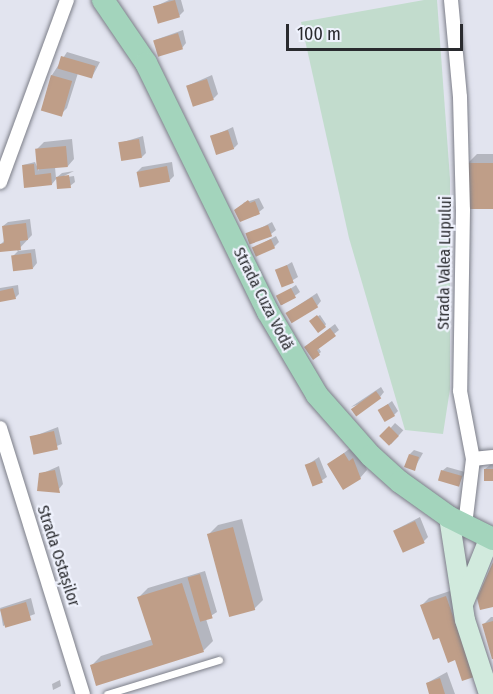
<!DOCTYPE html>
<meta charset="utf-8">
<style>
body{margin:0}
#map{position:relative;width:493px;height:694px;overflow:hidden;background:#e2e4ef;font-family:"Fira Sans Condensed",sans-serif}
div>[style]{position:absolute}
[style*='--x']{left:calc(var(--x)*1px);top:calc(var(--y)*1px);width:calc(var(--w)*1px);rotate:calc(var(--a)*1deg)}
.green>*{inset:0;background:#c2dccd}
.shadow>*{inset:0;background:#0003;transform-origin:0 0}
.building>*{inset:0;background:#bf9e88;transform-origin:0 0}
.roads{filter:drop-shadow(0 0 2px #7c7e88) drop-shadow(0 0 2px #7c7e88)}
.service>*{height:7px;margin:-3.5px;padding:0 3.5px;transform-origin:3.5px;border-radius:3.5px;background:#fff}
.minor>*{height:14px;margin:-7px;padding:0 7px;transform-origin:7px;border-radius:7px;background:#fff}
.secondary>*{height:20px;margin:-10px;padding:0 10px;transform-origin:10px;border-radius:10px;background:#d1eadd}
.primary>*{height:22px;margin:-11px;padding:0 11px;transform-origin:11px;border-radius:11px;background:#a3d4bc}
span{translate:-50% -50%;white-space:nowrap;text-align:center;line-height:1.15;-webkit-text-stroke:4.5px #eff2fd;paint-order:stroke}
.street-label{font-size:16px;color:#292a2e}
.scale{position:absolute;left:286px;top:24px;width:177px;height:27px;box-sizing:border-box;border:3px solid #292a2e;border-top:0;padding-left:8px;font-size:18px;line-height:21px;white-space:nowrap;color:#292a2e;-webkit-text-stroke:4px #eff2fd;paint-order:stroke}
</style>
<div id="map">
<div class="green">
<div style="clip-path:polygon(424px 0,437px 0,450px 179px,450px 389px,443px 434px,405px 430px,349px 238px,301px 22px)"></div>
</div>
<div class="shadow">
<div style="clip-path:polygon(169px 0,181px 0,184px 11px,179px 16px,154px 7px)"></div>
<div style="clip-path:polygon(183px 30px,186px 43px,182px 48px,155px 40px)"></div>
<div style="clip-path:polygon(67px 52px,100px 62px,92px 77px,78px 73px,67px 108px,60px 115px,52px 75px)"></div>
<div style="clip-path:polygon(212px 75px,218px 94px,213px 99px,187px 86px)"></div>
<div style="clip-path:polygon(233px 127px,238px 144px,234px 148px,211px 137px)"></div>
<div style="clip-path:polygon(143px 136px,146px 153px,142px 157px,120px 143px)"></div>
<div style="clip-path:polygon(72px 139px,74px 159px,68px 166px,55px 167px,56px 178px,62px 173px,74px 171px,60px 178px,74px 176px,75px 182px,70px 186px,57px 178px,52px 184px,26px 187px,23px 165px,35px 162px,39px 171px,37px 149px,44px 142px)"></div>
<div style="clip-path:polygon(477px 154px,493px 154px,493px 207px,467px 164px)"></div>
<div style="clip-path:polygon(172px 162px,174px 176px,169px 181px,137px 172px,142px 167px)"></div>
<div style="clip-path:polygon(259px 198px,264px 208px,259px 212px,243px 203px)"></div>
<div style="clip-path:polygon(30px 219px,32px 235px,17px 251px,35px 249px,37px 263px,33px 268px,13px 256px,20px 249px,0 245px,5px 240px,3px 226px,8px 222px)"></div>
<div style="clip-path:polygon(272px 222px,276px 230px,271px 234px,248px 235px)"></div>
<div style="clip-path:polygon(276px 236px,279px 242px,274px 247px,254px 248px)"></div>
<div style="clip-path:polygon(292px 262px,298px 277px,283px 286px,277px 271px)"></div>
<div style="clip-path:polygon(18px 285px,19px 294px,15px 298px,0 301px,0 288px)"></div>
<div style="clip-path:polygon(296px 285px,300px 292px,282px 305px,278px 297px)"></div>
<div style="clip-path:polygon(317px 293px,321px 301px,317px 306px,287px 313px)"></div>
<div style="clip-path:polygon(320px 315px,326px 324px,325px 326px,312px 320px)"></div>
<div style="clip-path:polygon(335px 324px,339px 330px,318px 347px,321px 352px,314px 358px,310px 343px)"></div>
<div style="clip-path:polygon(381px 387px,384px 392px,380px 397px,351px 407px)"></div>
<div style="clip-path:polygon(392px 401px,398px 411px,394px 415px,380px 410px)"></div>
<div style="left:395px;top:423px;width:11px;height:19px;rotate:41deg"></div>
<div style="clip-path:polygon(58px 427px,62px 444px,35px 454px,32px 437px)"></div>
<div style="clip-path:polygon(352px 447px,360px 452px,367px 470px,360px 478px,329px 464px)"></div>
<div style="clip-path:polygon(414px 450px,423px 453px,414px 469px,410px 454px)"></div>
<div style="clip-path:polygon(319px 457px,327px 477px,315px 485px,307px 465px)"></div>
<div style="clip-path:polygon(490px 465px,493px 465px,493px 480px,485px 469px)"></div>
<div style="clip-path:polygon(59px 466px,63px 484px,59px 489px,38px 489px,41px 474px)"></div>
<div style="clip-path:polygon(447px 467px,465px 472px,458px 486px,442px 471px)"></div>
<div style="clip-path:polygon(420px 517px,428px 537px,424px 541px,395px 530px)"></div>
<div style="clip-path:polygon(242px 519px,263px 600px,254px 609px,209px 534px,218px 525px)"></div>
<div style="clip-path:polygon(205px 571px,217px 612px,206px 619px,213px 641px,204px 650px,97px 684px,91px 666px,101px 656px,153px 639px,139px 597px,148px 588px)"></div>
<div style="clip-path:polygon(453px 590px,480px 669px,456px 658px,422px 605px,429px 598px)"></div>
<div style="clip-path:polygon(31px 598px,35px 614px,3px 626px,0 608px)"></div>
<div style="clip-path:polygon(491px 617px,493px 617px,493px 655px,484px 624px)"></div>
<div style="clip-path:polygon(447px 672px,455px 694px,431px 694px,427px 683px)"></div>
<div style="clip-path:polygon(60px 680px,61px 686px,53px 690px,52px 684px)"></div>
</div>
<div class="building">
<div style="left:175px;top:0;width:18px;height:23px;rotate:74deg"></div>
<div style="left:178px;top:33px;width:17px;height:26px;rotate:73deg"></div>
<div style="left:61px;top:56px;width:36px;height:13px;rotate:16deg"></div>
<div style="left:51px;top:75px;width:22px;height:37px;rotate:16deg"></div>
<div style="left:207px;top:79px;width:22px;height:22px;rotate:72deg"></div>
<div style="left:228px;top:130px;width:20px;height:19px;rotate:72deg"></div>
<div style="left:139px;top:139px;width:19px;height:21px;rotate:81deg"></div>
<div style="left:66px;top:146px;width:21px;height:31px;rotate:85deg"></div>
<div style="left:466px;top:163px;width:27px;height:46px"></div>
<div style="clip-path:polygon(34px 164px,35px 175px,51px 173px,52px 185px,24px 188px,22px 165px)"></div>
<div style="left:167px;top:166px;width:16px;height:31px;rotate:79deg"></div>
<div style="clip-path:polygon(69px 175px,71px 188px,57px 189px,56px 177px)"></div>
<div style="clip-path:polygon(248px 200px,250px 203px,255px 201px,260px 214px,240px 222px,234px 210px)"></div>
<div style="clip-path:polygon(26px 223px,28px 240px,20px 241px,21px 250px,0 252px,0 244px,4px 243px,2px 226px)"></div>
<div style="left:268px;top:225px;width:12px;height:24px;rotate:70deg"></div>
<div style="left:271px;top:239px;width:10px;height:21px;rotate:66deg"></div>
<div style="left:31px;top:253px;width:16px;height:20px;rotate:83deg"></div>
<div style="left:287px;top:265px;width:19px;height:13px;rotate:69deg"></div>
<div style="clip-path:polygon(13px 288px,16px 299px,0 302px,0 291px)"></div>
<div style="left:291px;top:288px;width:11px;height:17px;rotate:63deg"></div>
<div style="left:312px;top:297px;width:12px;height:31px;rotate:59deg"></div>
<div style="left:317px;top:315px;width:15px;height:10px;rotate:53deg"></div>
<div style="clip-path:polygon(330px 328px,336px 336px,317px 350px,320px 355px,313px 360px,304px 347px)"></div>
<div style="left:376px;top:391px;width:9px;height:31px;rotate:54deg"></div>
<div style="left:388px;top:404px;width:14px;height:12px;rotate:60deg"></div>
<div style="left:389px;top:426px;width:14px;height:14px;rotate:45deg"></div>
<div style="left:54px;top:431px;width:19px;height:25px;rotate:78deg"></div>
<div style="clip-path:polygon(344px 453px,349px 461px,353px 458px,361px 479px,343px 490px,327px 464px)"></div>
<div style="clip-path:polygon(409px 454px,419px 457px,415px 471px,404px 467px)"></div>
<div style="left:315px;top:461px;width:23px;height:11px;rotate:70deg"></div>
<div style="left:484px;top:469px;width:9px;height:12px"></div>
<div style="clip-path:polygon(55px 470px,60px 493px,37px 491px,39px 473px)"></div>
<div style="left:441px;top:470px;width:22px;height:11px;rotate:16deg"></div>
<div style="left:415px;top:521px;width:24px;height:24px;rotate:66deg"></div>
<div style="left:233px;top:527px;width:86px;height:27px;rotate:75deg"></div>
<div style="clip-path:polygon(493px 562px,493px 607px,480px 610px,477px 598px)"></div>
<div style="left:200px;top:574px;width:46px;height:13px;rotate:74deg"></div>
<div style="clip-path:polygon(182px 583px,204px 652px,96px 686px,90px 665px,153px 645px,137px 597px)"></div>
<div style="clip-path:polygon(446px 596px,474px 677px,462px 681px,455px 660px,448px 663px,439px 638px,433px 640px,420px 605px)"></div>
<div style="left:26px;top:602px;width:19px;height:27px;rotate:74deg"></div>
<div style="clip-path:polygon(493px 621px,493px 659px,492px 659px,482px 624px)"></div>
<div style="clip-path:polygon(440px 678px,445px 694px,429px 694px,426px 683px)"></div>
</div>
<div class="roads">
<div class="service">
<div style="--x:107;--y:694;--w:117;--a:-16.9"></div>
</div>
<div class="minor">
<div style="--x:451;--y:0;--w:97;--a:84.7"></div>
<div style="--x:460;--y:97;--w:113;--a:88.5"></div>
<div style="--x:463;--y:210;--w:181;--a:90.9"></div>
<div style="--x:460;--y:391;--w:69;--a:79.2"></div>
<div style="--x:473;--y:459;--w:66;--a:96.9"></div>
<div style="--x:0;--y:182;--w:194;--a:-69.8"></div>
<div style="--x:0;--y:428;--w:279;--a:72.7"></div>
<div style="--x:473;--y:459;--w:20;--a:-6"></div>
</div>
<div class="secondary">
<div style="--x:449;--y:517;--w:104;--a:81.2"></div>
<div style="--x:465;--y:620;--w:78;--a:72"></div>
<div style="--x:463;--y:604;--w:72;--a:-68.1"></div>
</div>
<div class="primary">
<div style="--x:103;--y:0;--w:76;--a:55.7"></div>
<div style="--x:146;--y:63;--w:277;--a:63.9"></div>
<div style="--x:268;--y:312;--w:96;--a:59.4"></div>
<div style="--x:317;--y:395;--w:81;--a:48.5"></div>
<div style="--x:371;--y:456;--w:39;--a:42"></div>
<div style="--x:400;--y:482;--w:60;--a:35.5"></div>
<div style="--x:449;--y:517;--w:49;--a:26.6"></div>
</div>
</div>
<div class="street-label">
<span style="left:445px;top:263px;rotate:-89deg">Strada Valea Lupului</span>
<span style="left:263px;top:299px;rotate:63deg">Strada Cuza Vodă</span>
<span style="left:58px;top:556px;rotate:72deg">Strada Ostașilor</span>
</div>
<div class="scale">100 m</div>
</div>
